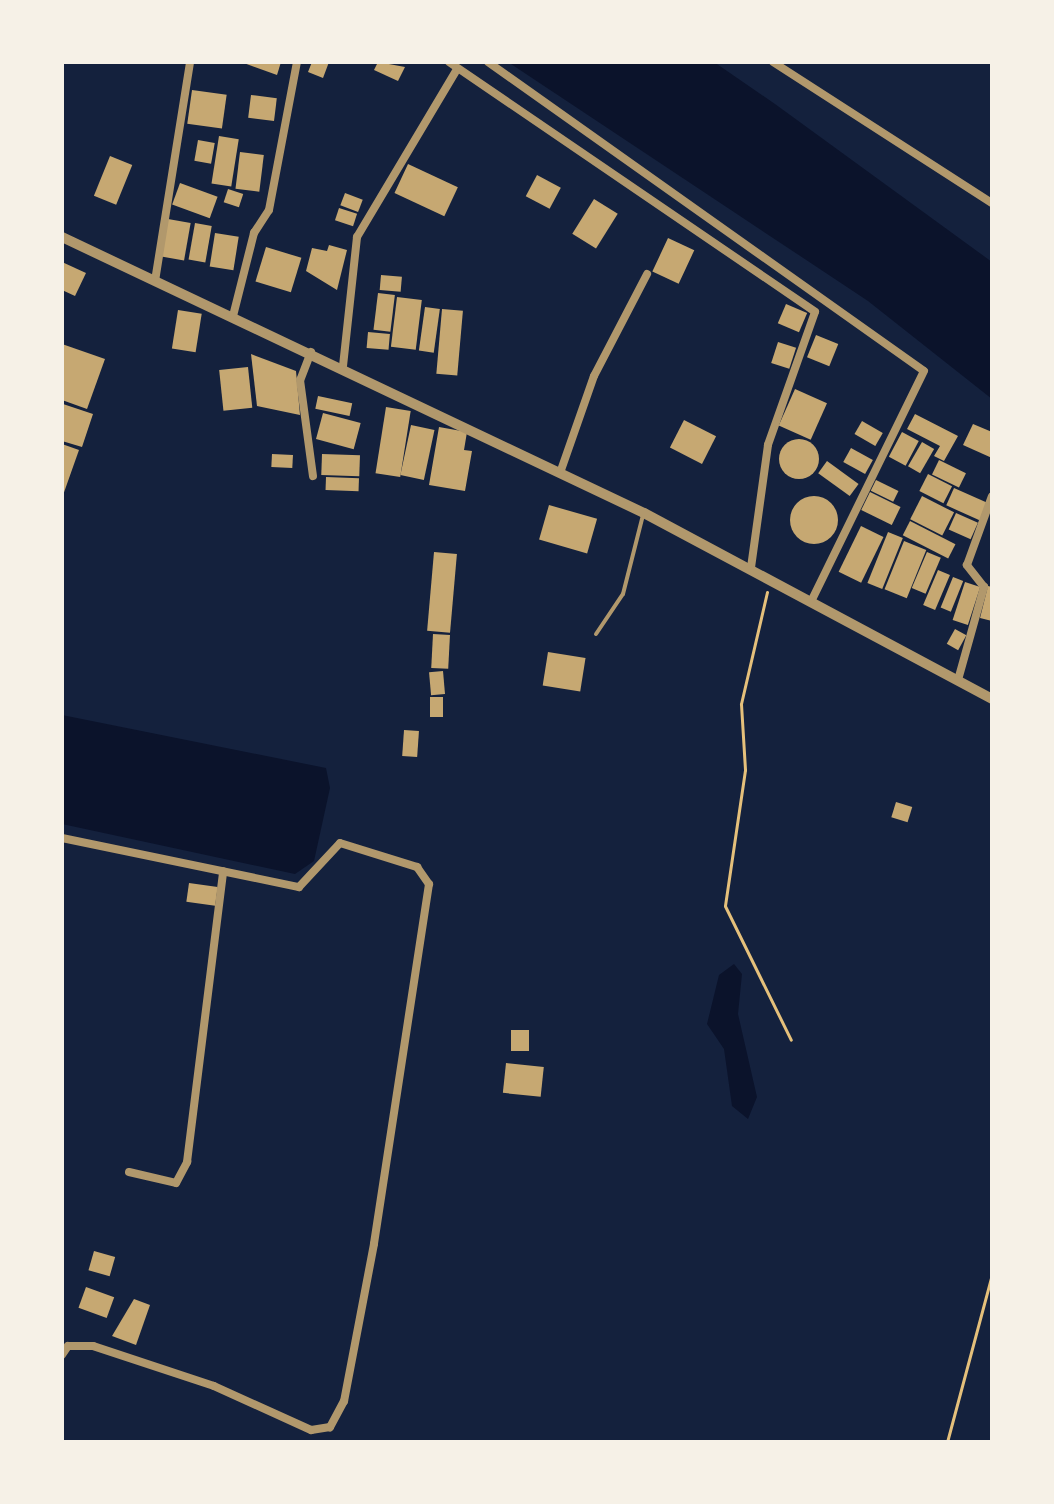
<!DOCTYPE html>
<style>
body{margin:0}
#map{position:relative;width:1054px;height:1504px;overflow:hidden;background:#14213d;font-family:Lato,sans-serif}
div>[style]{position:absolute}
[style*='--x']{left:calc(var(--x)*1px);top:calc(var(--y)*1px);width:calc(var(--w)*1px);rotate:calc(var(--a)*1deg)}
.water>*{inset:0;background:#0b132b}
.building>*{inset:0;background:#c6a872;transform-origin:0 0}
.round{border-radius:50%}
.path>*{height:3px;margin:-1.5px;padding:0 1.5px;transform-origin:1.5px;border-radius:1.5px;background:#e5c07b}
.service>*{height:4px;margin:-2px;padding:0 2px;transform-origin:2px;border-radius:2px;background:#b1986c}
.minor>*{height:8px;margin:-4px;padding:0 4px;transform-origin:4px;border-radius:4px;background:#b1986c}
.tertiary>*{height:10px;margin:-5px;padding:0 5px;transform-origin:5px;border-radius:5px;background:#b1986c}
span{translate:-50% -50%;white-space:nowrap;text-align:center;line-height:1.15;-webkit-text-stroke:8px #f6f1e7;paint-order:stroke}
.frame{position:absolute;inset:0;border:64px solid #f6f1e7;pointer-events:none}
</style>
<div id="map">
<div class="water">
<div style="clip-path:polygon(508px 62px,714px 62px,775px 104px,992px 262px,992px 399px,868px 301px)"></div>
<div style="clip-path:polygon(62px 715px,326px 768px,330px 788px,314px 861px,295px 874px,62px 824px)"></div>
<div style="clip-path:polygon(734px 964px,742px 974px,738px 1014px,757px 1097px,748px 1119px,732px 1106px,724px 1049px,707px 1024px,719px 975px)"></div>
</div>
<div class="building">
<div style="clip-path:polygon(241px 62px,281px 62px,277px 75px)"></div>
<div style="clip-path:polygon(312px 62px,329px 62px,323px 78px,308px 72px)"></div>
<div style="clip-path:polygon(378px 62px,405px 67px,398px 81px,374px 70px)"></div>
<div style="left:192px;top:90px;width:35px;height:34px;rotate:8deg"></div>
<div style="left:251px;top:95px;width:26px;height:23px;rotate:7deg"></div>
<div style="left:219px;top:136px;width:20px;height:48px;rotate:9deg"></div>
<div style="left:198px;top:140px;width:17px;height:21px;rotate:10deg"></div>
<div style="left:240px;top:152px;width:24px;height:37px;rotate:7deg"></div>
<div style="left:110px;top:156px;width:24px;height:43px;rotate:22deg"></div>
<div style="left:408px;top:164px;width:55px;height:32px;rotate:25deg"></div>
<div style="left:537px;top:175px;width:27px;height:24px;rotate:28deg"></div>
<div style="left:180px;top:183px;width:40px;height:23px;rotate:20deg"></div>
<div style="left:228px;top:189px;width:16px;height:14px;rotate:18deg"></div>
<div style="left:345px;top:193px;width:19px;height:13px;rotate:21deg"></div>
<div style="left:594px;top:199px;width:28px;height:41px;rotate:32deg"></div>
<div style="left:339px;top:208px;width:19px;height:13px;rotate:18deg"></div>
<div style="left:168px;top:219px;width:23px;height:38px;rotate:10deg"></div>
<div style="left:195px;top:223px;width:17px;height:37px;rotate:10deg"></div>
<div style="left:215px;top:233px;width:24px;height:34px;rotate:9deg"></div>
<div style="left:668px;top:238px;width:29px;height:37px;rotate:25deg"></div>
<div style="clip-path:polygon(329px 245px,347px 250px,337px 290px,306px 271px,312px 248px,327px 251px)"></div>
<div style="left:266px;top:247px;width:37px;height:36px;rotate:17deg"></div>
<div style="clip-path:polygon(62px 262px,86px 273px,75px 296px,62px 290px)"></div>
<div style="left:381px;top:275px;width:21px;height:15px;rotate:5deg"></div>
<div style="left:378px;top:293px;width:17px;height:37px;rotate:7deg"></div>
<div style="left:397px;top:297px;width:25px;height:50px;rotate:7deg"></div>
<div style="left:786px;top:304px;width:23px;height:21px;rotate:23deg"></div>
<div style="left:425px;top:307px;width:15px;height:44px;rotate:8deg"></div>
<div style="left:442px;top:309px;width:21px;height:65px;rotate:5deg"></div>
<div style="left:178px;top:310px;width:24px;height:39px;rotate:9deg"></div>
<div style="left:368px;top:332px;width:22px;height:16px;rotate:5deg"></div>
<div style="left:816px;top:335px;width:24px;height:24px;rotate:22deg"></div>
<div style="left:778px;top:342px;width:19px;height:22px;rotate:18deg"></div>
<div style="clip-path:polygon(62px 344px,105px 359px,87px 409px,62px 400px)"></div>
<div style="clip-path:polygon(251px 354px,296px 371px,300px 415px,257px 406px)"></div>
<div style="left:248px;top:367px;width:41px;height:29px;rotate:84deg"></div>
<div style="left:795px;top:389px;width:35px;height:40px;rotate:24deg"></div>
<div style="left:318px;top:396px;width:35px;height:13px;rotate:12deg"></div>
<div style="clip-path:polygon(63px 404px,93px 414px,82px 447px,62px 441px)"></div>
<div style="left:386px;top:407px;width:25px;height:67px;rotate:9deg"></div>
<div style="left:323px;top:413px;width:39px;height:27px;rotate:15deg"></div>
<div style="clip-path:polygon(915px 414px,958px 436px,944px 461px,934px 456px,940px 446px,907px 429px)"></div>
<div style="left:684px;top:420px;width:36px;height:31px;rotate:27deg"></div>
<div style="left:862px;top:421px;width:24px;height:15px;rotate:30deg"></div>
<div style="clip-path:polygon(973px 424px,992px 432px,992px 458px,963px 445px)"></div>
<div style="left:411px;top:425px;width:24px;height:51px;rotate:12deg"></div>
<div style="clip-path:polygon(439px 427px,467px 432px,464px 450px,472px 451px,465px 491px,429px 485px)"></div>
<div style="left:902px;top:432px;width:19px;height:28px;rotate:28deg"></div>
<div class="round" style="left:779px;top:439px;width:40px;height:40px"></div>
<div style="left:922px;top:442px;width:14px;height:28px;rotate:30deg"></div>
<div style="clip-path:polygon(62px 444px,79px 450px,62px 498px)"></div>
<div style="left:851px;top:448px;width:25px;height:16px;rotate:29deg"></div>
<div style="left:272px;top:454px;width:21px;height:13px;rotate:3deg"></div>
<div style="left:322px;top:454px;width:38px;height:21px;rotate:2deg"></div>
<div style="left:939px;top:460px;width:30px;height:16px;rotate:26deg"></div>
<div style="left:827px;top:461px;width:39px;height:15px;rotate:36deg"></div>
<div style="left:928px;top:474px;width:27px;height:19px;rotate:27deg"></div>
<div style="left:326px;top:477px;width:33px;height:13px;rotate:2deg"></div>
<div style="left:876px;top:480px;width:25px;height:12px;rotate:26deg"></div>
<div style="left:954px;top:488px;width:37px;height:19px;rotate:24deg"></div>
<div style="left:870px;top:492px;width:34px;height:20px;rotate:26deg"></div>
<div style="left:922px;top:496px;width:36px;height:26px;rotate:27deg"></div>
<div class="round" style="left:790px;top:496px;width:48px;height:48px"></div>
<div style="left:549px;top:505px;width:50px;height:36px;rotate:16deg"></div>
<div style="left:956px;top:513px;width:24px;height:18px;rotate:24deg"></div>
<div style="left:910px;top:521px;width:51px;height:16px;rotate:27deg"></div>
<div style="left:861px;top:526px;width:25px;height:51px;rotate:26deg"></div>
<div style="left:888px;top:532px;width:16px;height:55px;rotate:22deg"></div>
<div style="left:904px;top:541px;width:24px;height:52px;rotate:22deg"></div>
<div style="left:434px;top:552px;width:23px;height:79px;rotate:5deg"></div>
<div style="left:927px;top:552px;width:15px;height:39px;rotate:23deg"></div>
<div style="left:938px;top:570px;width:13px;height:38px;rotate:23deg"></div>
<div style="left:953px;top:577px;width:11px;height:33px;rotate:22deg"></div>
<div style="left:965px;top:582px;width:16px;height:40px;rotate:18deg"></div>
<div style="clip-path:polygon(988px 586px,992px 587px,992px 621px,980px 618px)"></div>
<div style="left:955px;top:629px;width:13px;height:17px;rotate:29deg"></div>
<div style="left:433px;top:634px;width:17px;height:34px;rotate:3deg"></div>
<div style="left:548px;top:652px;width:38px;height:34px;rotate:9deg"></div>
<div style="left:443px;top:671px;width:23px;height:14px;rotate:85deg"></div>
<div style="left:430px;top:697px;width:13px;height:20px"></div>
<div style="left:404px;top:730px;width:15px;height:26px;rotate:4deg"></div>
<div style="left:896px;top:802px;width:17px;height:16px;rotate:17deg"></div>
<div style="left:189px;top:883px;width:29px;height:19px;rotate:8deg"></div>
<div style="left:511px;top:1030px;width:18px;height:21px"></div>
<div style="left:506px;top:1063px;width:38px;height:30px;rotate:6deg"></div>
<div style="left:94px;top:1251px;width:22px;height:20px;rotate:16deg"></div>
<div style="left:86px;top:1287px;width:30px;height:22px;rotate:20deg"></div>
<div style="clip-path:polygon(134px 1299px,150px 1305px,136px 1345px,112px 1336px)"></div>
</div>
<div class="path">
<div style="--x:767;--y:592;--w:115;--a:103.1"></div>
<div style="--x:741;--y:704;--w:66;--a:86.5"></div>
<div style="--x:745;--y:770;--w:137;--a:98.4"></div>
<div style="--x:725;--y:906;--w:149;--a:63.8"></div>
<div style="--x:947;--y:1442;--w:174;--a:-75"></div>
</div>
<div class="service">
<div style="--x:596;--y:634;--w:48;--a:-56"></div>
<div style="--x:623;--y:594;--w:81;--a:-75.8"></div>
</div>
<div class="minor">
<div style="--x:449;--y:62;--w:443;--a:34.3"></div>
<div style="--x:815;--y:312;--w:141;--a:109.5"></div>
<div style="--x:768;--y:445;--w:123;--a:97.9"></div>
<div style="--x:488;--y:62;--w:534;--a:35.33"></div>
<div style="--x:924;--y:371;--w:255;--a:116.1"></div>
<div style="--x:773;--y:62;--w:260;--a:32.8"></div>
<div style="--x:155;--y:281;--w:222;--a:-80.9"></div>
<div style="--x:233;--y:316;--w:86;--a:-75.8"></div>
<div style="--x:254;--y:233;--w:27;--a:-57"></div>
<div style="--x:269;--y:210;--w:151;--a:-79.3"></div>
<div style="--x:311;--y:352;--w:30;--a:111"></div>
<div style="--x:300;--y:380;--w:97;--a:82.3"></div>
<div style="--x:343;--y:366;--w:130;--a:-83.8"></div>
<div style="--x:357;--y:237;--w:196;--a:-59.2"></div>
<div style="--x:560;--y:473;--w:103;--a:-70.7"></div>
<div style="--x:594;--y:376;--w:115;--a:-62.5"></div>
<div style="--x:958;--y:680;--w:97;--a:-74.4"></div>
<div style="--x:984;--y:587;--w:28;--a:-128"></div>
<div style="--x:967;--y:565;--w:73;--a:-70.1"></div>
<div style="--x:62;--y:838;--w:242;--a:11.7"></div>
<div style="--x:299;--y:887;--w:60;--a:-47"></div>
<div style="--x:340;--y:843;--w:81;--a:17.3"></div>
<div style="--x:417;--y:867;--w:21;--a:55"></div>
<div style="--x:429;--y:884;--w:364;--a:98.7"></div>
<div style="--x:374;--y:1244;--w:160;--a:100.8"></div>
<div style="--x:344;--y:1401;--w:30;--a:118"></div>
<div style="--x:330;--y:1427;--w:19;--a:171"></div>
<div style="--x:311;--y:1430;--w:107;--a:-155.6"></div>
<div style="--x:214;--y:1386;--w:127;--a:-161.7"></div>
<div style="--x:93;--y:1346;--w:25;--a:180"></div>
<div style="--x:68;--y:1346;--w:11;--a:124"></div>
<div style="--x:129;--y:1172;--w:48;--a:13.2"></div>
<div style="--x:176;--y:1183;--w:24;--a:-62"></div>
<div style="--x:187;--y:1162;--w:293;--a:-82.9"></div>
</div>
<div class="tertiary">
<div style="--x:62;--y:237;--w:644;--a:25.37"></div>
<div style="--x:644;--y:513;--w:395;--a:28.1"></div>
</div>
<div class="frame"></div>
</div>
